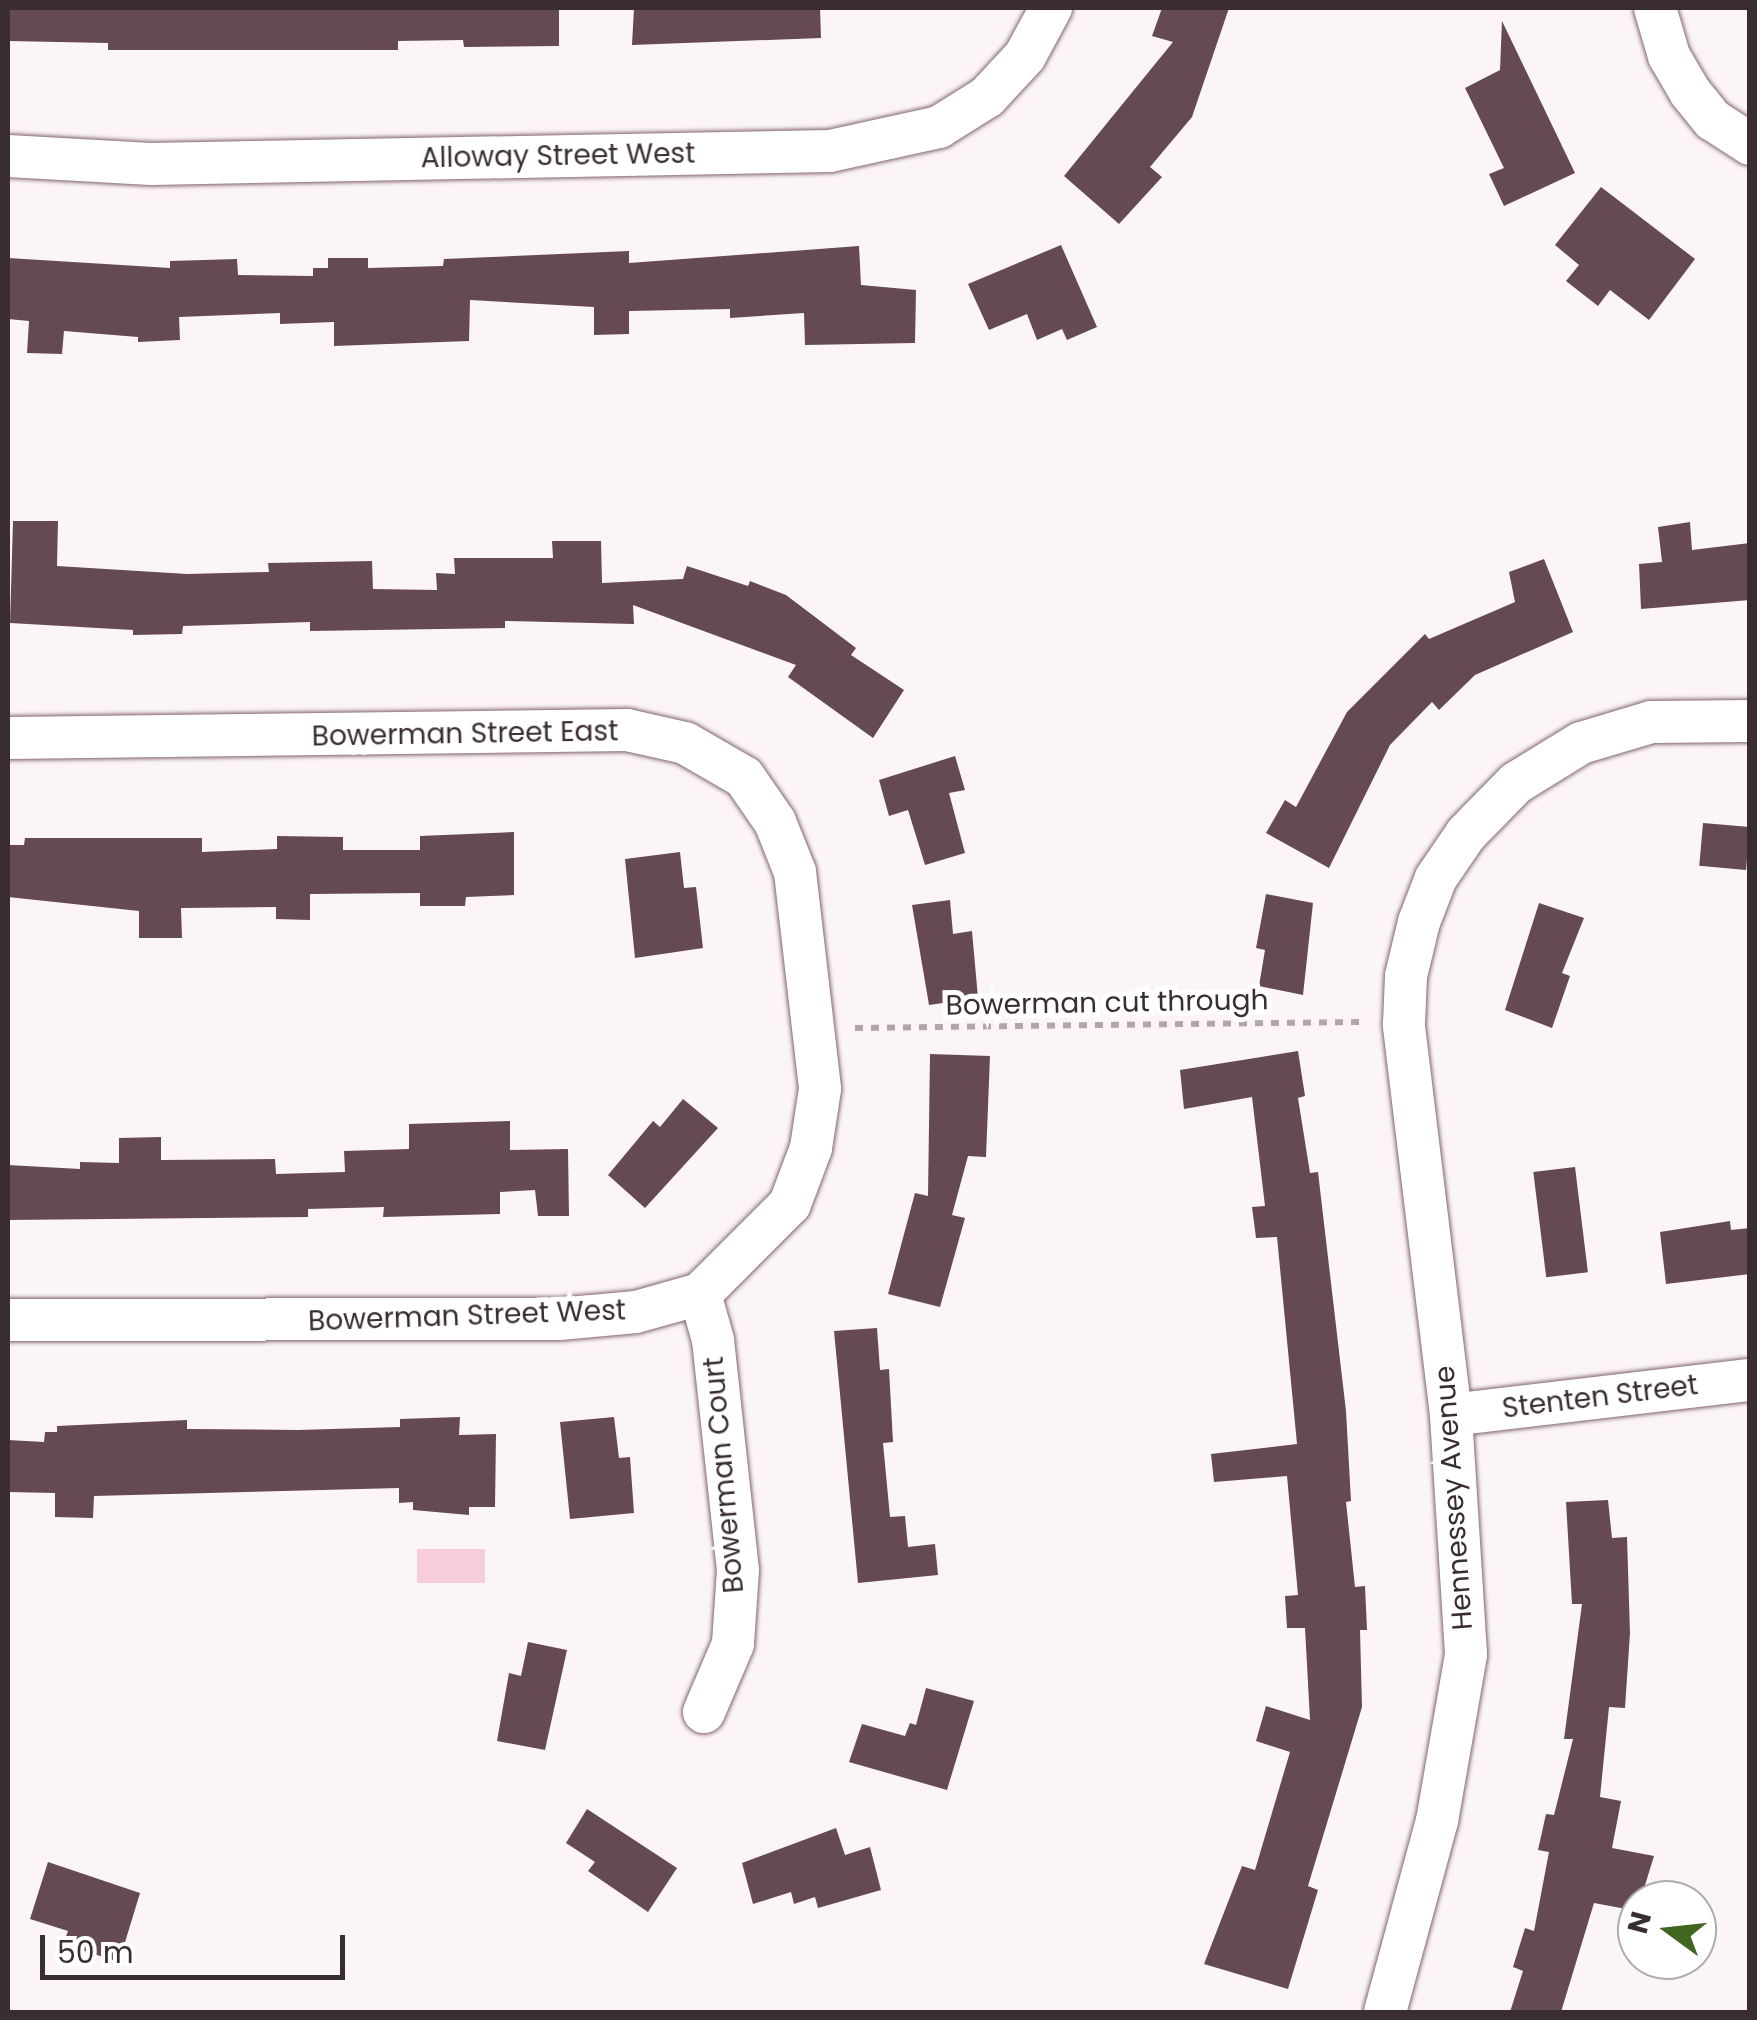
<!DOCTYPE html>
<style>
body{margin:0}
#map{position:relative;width:1757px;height:2020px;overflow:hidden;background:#fcf5f7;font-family:Poppins,sans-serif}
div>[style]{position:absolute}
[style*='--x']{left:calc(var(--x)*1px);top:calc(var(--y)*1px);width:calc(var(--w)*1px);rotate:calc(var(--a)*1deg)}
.water>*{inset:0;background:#f7ccdc;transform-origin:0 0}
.building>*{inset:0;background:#654954;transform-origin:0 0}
.path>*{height:6px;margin-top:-3px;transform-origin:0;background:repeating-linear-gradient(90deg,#b0a7aa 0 8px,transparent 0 16px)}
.roads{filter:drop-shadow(0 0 2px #836570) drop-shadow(0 0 2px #836570)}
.minor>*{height:42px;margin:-21px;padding:0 21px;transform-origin:21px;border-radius:21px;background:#fff}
span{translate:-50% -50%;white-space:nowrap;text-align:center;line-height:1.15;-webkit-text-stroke:10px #fff;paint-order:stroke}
.street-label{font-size:28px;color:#3a2d32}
.frame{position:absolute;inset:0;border:10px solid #3a2d32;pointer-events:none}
.north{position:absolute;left:1617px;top:1880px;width:100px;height:100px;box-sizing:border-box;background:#fff;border:2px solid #b0abad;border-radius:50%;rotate:285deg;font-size:28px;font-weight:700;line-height:40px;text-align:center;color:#3a2d32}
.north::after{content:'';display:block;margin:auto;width:35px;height:45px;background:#3f6722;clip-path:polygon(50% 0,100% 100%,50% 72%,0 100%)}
.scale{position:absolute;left:40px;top:1935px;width:305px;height:45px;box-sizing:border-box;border:5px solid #3a2d32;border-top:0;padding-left:12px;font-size:30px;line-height:35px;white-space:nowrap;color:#3a2d32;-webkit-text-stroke:8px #fff;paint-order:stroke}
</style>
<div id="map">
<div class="water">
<div style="left:485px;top:1549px;width:34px;height:68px;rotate:90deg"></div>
</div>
<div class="building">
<div style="clip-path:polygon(8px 8px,559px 8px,559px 46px,464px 47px,463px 40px,398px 41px,398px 50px,108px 50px,108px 43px,8px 41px)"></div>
<div style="clip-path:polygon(634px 8px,820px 8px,821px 38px,632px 45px)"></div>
<div style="clip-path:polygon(1162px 8px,1229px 8px,1192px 117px,1150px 167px,1162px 177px,1119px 224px,1064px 176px,1173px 42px,1152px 36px)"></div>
<div style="clip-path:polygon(1502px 21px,1575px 173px,1504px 206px,1489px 174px,1504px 168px,1465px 88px,1500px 70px)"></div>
<div style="clip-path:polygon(1601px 187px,1695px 259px,1649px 320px,1610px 290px,1598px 306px,1566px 281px,1579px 265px,1555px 245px)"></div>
<div style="clip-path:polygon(1061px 245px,1097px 327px,1067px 340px,1062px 329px,1037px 340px,1027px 314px,989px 330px,968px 284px)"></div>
<div style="clip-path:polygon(859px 246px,861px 285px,916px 290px,915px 343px,805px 345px,804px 313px,730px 318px,730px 309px,629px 311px,629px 334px,594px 335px,594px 307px,470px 300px,469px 341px,334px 346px,334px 322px,280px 324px,280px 313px,179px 317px,180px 340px,138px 342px,138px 337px,64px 331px,62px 354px,27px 353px,29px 321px,8px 319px,8px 258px,170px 268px,170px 261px,237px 259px,238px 275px,313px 276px,313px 268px,328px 268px,328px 258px,368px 258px,368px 268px,443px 266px,444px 259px,629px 251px,629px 263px)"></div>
<div style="clip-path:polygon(13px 521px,58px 521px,57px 566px,187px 574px,269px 572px,268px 563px,372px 561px,373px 589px,437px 590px,436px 573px,455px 574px,454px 558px,553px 558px,552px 541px,601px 541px,602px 583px,683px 579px,687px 566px,748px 586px,750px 581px,786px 595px,856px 648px,851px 655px,904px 690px,873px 738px,788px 677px,796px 665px,633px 605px,634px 624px,505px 621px,505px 628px,310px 631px,310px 622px,183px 626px,182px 634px,133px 635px,133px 630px,10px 623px)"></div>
<div style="clip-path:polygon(1690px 522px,1692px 550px,1750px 543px,1750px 600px,1641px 609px,1639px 564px,1662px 562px,1658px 527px)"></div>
<div style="clip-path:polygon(1544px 559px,1573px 632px,1475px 675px,1439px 710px,1432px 702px,1390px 745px,1329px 868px,1266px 833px,1285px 800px,1296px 807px,1347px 712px,1425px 634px,1429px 639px,1515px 602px,1509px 572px)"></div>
<div style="clip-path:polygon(955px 756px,965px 790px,949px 793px,965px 853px,925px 865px,908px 810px,889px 816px,879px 780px)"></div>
<div style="left:1703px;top:823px;width:47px;height:43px;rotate:5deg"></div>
<div style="clip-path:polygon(514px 832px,514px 895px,466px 897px,465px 906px,420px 906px,420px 893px,310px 894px,310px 920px,276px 919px,276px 907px,181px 908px,182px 938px,139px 938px,139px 911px,8px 897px,8px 845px,24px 845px,25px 838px,202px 838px,202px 852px,277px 849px,277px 836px,343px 837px,343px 850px,420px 850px,420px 836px)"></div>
<div style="clip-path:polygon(680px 852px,684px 888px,696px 887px,703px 948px,635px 958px,625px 859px)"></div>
<div style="clip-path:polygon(1266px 894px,1313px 903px,1303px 995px,1259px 986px,1265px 950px,1256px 948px)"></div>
<div style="clip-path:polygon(950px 900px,953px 934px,972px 931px,978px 998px,929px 1005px,912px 905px)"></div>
<div style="clip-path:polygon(1539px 903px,1584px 918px,1562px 973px,1570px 976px,1552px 1028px,1505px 1010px)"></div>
<div style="clip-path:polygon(1298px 1051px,1305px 1096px,1298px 1098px,1310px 1173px,1318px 1172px,1346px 1411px,1351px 1501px,1346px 1502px,1355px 1587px,1365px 1586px,1367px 1630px,1360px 1630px,1362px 1707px,1308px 1886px,1318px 1890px,1288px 1989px,1204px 1964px,1242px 1866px,1255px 1870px,1290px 1752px,1256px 1741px,1266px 1706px,1310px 1720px,1305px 1628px,1287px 1628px,1285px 1596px,1298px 1595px,1287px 1476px,1214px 1482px,1211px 1454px,1297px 1444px,1277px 1237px,1256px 1238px,1252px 1207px,1265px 1206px,1252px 1097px,1184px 1109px,1180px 1070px)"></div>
<div style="clip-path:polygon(930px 1054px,990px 1056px,986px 1157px,968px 1156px,952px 1215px,965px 1218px,940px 1307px,888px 1294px,915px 1193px,928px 1196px)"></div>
<div style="clip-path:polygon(683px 1099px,718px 1128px,645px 1208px,608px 1175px,653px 1121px,660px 1127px)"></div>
<div style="clip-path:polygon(510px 1121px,510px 1150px,568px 1149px,569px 1216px,538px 1216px,535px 1190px,500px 1192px,500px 1214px,383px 1217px,384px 1207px,308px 1209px,308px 1217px,8px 1220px,8px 1165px,80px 1169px,80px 1162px,119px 1163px,119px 1138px,161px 1137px,161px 1160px,275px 1159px,276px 1174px,345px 1172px,344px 1151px,409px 1149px,409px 1124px)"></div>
<div style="left:1575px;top:1167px;width:106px;height:42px;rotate:83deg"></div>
<div style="clip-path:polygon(1730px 1221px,1731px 1230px,1750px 1228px,1750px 1274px,1666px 1284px,1660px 1232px)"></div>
<div style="clip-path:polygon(877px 1328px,880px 1370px,889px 1369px,893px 1442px,883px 1443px,890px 1517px,905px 1516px,908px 1547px,935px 1544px,938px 1575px,858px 1583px,834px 1331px)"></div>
<div style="clip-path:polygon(460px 1417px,459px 1435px,496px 1434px,495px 1507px,469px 1507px,469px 1515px,413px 1510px,413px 1502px,399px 1503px,399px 1488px,94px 1496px,93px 1518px,55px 1517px,55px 1493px,8px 1492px,8px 1440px,44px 1442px,45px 1432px,57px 1432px,57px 1426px,187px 1420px,187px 1429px,298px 1430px,400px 1427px,400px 1419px)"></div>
<div style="clip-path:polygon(614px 1417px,619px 1458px,630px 1457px,634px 1513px,570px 1519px,560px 1422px)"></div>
<div style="clip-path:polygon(1608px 1500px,1612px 1538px,1627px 1537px,1630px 1633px,1625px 1708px,1609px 1707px,1600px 1797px,1621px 1801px,1612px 1848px,1654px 1856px,1637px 1911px,1594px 1903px,1561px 2012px,1510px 2012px,1523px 1971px,1513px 1967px,1525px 1928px,1534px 1931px,1549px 1852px,1538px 1850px,1546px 1814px,1554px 1815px,1573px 1739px,1564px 1739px,1582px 1604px,1572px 1604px,1566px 1502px)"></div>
<div style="clip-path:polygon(528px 1642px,567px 1650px,545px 1750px,497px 1741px,509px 1673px,521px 1676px)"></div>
<div style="clip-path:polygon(926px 1688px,974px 1701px,947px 1790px,849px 1762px,862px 1724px,905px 1736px,910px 1723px,916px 1725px)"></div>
<div style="clip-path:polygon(587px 1809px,677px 1868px,648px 1912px,588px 1871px,595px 1862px,566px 1843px)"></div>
<div style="clip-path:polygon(836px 1828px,845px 1855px,870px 1847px,881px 1890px,818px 1908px,815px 1897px,794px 1904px,791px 1892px,753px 1904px,742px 1863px)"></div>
<div style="clip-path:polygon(48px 1862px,140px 1893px,119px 1962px,63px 1944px,68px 1931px,30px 1919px)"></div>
</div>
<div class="path">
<div style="--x:855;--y:1028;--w:505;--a:-0.68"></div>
</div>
<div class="roads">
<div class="minor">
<div style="--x:1655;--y:8;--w:50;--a:73.7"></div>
<div style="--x:1669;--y:56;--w:42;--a:59.7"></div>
<div style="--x:1690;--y:92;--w:36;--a:51"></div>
<div style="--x:1713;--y:120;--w:44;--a:33"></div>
<div style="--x:8;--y:156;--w:143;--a:3.2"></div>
<div style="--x:151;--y:164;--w:679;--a:-1.1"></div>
<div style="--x:830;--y:151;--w:112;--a:-12.4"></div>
<div style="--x:939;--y:127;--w:57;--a:-32"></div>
<div style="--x:987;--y:97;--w:56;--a:-47.2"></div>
<div style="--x:1025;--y:56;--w:55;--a:-61.6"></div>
<div style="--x:8;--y:738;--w:619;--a:-0.74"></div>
<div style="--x:627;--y:730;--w:59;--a:12.6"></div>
<div style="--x:685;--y:743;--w:68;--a:30"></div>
<div style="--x:744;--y:777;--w:55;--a:55.4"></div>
<div style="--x:775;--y:822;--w:54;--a:68.2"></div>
<div style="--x:795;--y:872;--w:218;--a:83.4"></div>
<div style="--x:820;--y:1089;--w:60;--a:98.7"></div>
<div style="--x:811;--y:1148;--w:60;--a:110.6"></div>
<div style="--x:790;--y:1204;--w:127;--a:135"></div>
<div style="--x:700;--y:1294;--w:66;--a:164.3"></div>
<div style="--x:636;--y:1312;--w:77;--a:174.8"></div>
<div style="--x:559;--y:1319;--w:551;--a:179.9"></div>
<div style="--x:700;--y:1294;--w:48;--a:74.2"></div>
<div style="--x:713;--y:1340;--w:231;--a:83.8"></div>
<div style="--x:738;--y:1570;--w:74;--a:93.9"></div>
<div style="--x:733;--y:1644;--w:74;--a:113.1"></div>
<div style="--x:1451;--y:1415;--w:301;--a:-6.7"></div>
<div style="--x:1385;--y:2012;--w:198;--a:-74.8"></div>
<div style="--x:1437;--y:1821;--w:169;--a:-80.1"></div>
<div style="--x:1466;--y:1654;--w:239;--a:-93.6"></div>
<div style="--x:1451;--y:1415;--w:394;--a:-96.9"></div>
<div style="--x:1404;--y:1024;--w:48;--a:-87.6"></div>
<div style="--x:1406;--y:976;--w:56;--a:-76.5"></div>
<div style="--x:1419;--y:922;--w:47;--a:-68.9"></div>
<div style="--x:1436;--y:878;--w:53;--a:-55.7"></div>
<div style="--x:1466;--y:834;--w:71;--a:-45.6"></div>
<div style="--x:1516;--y:783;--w:76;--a:-31.6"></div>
<div style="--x:1581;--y:743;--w:73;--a:-16.7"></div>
<div style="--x:1651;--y:722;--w:99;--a:-0.6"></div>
</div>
</div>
<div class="street-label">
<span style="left:558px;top:156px;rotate:-1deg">Alloway Street West</span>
<span style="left:465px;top:734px;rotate:-1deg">Bowerman Street East</span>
<span style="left:1107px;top:1003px;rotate:-1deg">Bowerman cut through</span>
<span style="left:467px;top:1316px;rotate:-2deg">Bowerman Street West</span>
<span style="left:1600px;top:1397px;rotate:-7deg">Stenten Street</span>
<span style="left:724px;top:1475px;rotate:-95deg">Bowerman Court</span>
<span style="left:1454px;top:1498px;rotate:-94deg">Hennessey Avenue</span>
</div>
<div class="frame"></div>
<div class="north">N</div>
<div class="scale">50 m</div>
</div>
